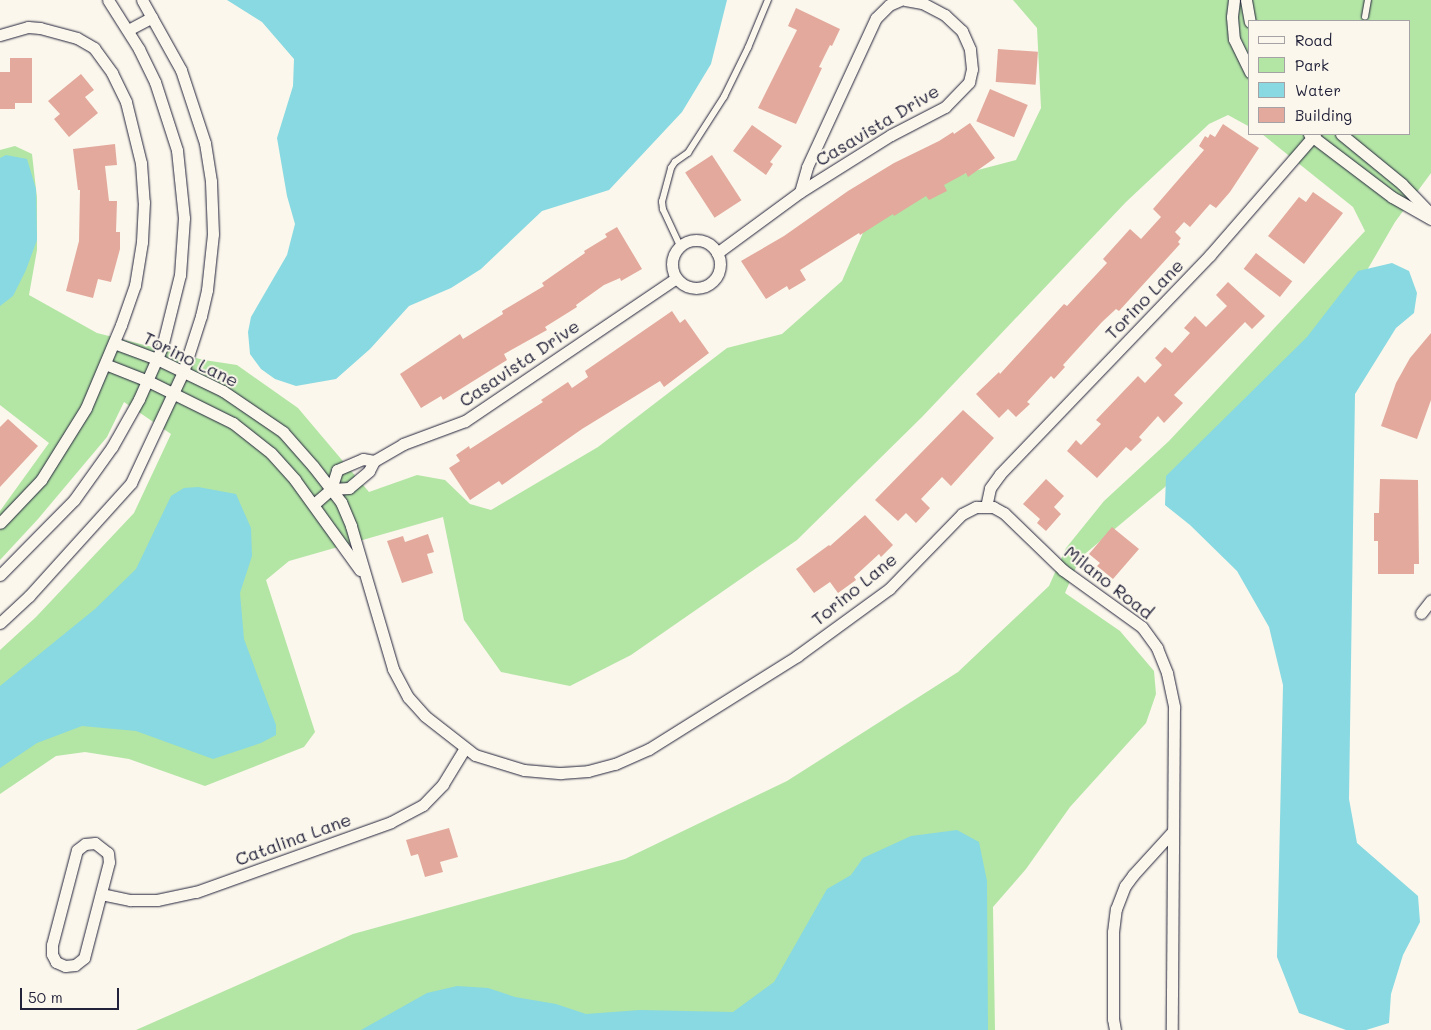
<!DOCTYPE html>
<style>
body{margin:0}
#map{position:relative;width:1431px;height:1030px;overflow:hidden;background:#fbf7ec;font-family:Mali,sans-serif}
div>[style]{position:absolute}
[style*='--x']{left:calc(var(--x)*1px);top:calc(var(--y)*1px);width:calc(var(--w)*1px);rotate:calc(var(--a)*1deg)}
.green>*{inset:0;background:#b3e5a5}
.water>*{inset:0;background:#88d9e1}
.building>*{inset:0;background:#e2a99c;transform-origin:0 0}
.roads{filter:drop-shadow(0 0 1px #22223b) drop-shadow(0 0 1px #22223b)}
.service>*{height:5.5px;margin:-2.75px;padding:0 2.75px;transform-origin:2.75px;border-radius:2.75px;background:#fbf7ec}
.minor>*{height:11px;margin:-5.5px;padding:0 5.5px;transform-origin:5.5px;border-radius:5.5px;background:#fbf7ec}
.minor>.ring{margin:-5.5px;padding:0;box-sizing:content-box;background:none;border:11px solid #fbf7ec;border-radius:50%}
span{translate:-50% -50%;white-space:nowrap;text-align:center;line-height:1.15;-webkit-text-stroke:4px #fbf7ec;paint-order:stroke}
.street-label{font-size:18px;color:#22223b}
.legend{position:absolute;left:1248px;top:20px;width:162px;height:115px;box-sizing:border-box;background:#fbf7ec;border:1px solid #a4a2a5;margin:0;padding:6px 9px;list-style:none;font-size:15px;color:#22223b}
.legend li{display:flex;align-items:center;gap:10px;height:25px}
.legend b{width:25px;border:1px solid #a4a2a5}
.scale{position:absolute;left:20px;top:988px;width:99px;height:22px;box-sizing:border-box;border:2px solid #22223b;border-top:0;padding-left:6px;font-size:15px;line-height:18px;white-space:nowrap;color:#22223b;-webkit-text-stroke:4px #fbf7ec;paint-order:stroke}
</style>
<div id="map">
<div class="green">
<div style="clip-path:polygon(1013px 0,1431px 0,1431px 173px,1395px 222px,1333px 329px,1261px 389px,1165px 487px,1080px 558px,1065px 593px,1120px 631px,1154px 671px,1156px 694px,1146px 723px,1070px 807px,1026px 869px,993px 907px,995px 1030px,136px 1030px,353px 934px,625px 859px,787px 781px,958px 672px,1049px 586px,1066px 548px,1104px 501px,1169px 441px,1365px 231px,1353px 207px,1262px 134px,1410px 134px,1410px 21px,1250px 21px,1250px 127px,1228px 115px,1209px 124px,1126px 202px,922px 417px,797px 540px,631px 655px,570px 686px,501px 672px,464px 620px,443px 517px,289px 561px,266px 580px,315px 732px,304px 747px,205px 786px,129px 759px,85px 752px,56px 756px,0 794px,0 650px,36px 617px,134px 513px,171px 434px,124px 402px,107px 437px,38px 519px,0 560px,0 511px,49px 443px,0 405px,0 150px,15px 146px,32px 154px,37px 198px,37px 250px,29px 295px,97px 333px,204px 360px,237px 365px,298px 408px,369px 492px,417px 475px,445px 480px,470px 504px,491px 510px,598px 447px,727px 348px,782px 334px,842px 281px,879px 196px,1016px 160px,1041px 108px,1037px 28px)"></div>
</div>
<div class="water">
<div style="clip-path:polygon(227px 0,727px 0,711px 64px,682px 112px,609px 190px,542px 211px,481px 269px,451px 288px,409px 306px,370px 349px,336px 379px,296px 386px,275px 379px,261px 369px,250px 354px,248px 332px,251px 317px,287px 255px,295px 224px,287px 196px,277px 138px,293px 86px,294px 59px,262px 22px)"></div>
<div style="clip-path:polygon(6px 155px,27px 159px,36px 189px,37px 240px,26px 270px,13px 296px,0 306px,0 158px)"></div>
<div style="clip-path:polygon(1392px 263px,1409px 271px,1417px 293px,1414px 313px,1396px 328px,1355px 394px,1349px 799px,1357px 843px,1418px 896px,1420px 922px,1403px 955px,1391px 994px,1389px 1023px,1366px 1030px,1346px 1030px,1299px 1013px,1277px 957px,1283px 685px,1269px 627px,1237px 571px,1190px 525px,1165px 505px,1166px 476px,1307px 337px,1358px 271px)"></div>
<div style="clip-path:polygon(198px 487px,236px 494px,251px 528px,252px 556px,240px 593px,244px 639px,276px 725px,276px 735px,261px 743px,213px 759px,136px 731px,82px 726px,37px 743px,0 768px,0 686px,95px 609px,136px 569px,171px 496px,184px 488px)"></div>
<div style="clip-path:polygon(957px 830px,979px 842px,987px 881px,988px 1030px,361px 1030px,427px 993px,457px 986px,488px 988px,515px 997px,556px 1004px,586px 1014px,640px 1010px,733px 1012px,774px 982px,827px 889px,851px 875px,863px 858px,911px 836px)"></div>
</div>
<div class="building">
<div style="clip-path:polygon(796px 8px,840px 29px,832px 46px,830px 45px,819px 67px,822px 68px,796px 124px,758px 108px,797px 30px,788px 26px)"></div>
<div style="left:998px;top:49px;width:40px;height:33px;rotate:4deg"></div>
<div style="clip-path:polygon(10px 58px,32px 58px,32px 103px,15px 103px,15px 109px,0 109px,0 72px,10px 72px)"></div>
<div style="clip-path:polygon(81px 74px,94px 90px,85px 97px,98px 113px,69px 137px,54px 119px,60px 114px,48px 101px)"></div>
<div style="left:990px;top:89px;width:41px;height:35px;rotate:23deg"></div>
<div style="clip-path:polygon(970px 123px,995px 158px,968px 177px,966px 173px,944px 185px,947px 191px,929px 200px,926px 196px,894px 216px,893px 214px,860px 235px,859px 233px,800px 270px,806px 280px,789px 290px,787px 286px,766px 299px,741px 261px,784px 236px,848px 191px,894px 163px,939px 141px,953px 132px,954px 134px)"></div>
<div style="clip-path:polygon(1223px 124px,1259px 148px,1230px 192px,1216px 208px,1210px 204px,1190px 227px,1184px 222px,1175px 232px,1181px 238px,1178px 242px,1180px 244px,1119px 311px,1116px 309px,1102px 322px,1063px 365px,1065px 367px,1054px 379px,1051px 376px,1027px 402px,1030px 404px,1016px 417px,1008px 409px,999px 418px,976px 394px,999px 372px,1000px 374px,1064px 304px,1067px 306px,1107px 263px,1103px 259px,1130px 229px,1141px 239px,1161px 217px,1153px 209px,1204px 150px,1199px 146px,1205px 136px,1208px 138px,1210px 134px,1215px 137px)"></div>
<div style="clip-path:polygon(752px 125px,782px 146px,770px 162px,773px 164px,766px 175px,733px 151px)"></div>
<div style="clip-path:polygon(115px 144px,117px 165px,105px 166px,109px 201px,117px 201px,116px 232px,120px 232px,120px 249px,111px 282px,98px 279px,93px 298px,66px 291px,79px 241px,80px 190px,78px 190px,73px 149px)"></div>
<div style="left:712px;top:155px;width:54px;height:32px;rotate:57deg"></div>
<div style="clip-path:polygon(1313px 192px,1343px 213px,1304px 264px,1268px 236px,1299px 197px,1306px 202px)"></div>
<div style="clip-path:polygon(617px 227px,642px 269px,621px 281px,620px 278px,604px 285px,576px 305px,577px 307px,545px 327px,547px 330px,504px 354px,507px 360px,443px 400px,441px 396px,421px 408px,400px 374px,460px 334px,463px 339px,503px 314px,502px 311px,544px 286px,542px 283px,585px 253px,584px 251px,607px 237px,605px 234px)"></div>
<div style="left:1256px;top:253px;width:46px;height:20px;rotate:38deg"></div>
<div style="clip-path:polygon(1228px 282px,1265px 316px,1252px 329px,1245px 322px,1174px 395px,1183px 403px,1164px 423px,1158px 416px,1139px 437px,1142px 440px,1131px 451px,1126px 447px,1097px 478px,1067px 451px,1076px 440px,1081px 445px,1101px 424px,1096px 420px,1138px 376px,1145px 383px,1162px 365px,1155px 358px,1165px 347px,1172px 353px,1190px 333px,1184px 328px,1195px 316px,1206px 327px,1227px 306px,1216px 295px)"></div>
<div style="clip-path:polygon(672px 311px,680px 323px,685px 319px,709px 353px,664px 387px,660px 381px,582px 429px,502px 485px,499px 481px,470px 500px,449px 468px,460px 461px,456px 455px,469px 446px,470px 449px,543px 402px,541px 400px,568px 382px,572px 388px,588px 377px,585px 371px)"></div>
<div style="clip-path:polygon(1431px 333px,1431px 400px,1417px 439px,1381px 426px,1396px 383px,1410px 358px)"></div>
<div style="clip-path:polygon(963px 410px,994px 438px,951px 486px,942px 477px,921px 499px,930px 508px,916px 523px,906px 513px,898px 521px,875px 500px)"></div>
<div style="clip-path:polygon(8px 419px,38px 446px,0 487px,0 427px)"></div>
<div style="clip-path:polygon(1046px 479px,1064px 496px,1054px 507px,1061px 514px,1046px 531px,1037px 523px,1040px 519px,1023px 504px)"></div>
<div style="clip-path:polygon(1380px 479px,1418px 480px,1419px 564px,1414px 564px,1414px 574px,1378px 574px,1378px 541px,1374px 541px,1374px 513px,1379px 513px)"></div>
<div style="clip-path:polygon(865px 515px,893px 545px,881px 557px,879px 554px,854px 577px,856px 580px,838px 593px,830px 582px,814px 593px,796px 569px,829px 545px,830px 546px)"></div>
<div style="clip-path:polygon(1112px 527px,1139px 549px,1113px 579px,1097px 566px,1100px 563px,1089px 554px)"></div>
<div style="clip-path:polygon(428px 534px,434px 552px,427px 554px,433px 573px,402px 583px,387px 541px,403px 536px,405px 542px)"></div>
<div style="clip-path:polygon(449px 828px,458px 857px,440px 862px,443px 872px,425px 877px,418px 854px,411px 856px,406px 840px)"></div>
</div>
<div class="roads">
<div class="service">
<div style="--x:1365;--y:17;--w:17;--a:-80"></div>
<div style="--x:680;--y:246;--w:40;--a:-115"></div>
<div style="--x:663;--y:210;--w:8;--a:-97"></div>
<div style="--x:662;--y:202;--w:35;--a:-75"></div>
<div style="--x:671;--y:168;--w:7;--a:-56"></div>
<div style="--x:675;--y:162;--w:16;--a:-35"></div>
<div style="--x:688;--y:153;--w:67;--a:-57.3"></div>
<div style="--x:724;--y:97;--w:55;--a:-63.9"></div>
<div style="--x:748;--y:48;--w:52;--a:-67.4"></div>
</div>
<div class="minor">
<div style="--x:1234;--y:0;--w:17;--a:97"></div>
<div style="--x:1232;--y:17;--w:22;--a:85"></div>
<div style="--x:1234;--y:39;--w:37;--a:64"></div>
<div style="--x:1246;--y:0;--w:22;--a:80"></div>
<div style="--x:128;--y:30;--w:27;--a:-28"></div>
<div style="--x:0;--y:35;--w:29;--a:-16"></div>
<div style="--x:28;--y:27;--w:12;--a:5"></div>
<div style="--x:40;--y:28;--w:38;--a:15"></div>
<div style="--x:77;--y:38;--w:20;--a:30"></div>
<div style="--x:94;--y:48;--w:31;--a:54"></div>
<div style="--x:112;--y:73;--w:32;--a:64"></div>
<div style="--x:126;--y:102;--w:63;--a:76.2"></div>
<div style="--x:141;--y:163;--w:39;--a:86"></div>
<div style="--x:144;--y:202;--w:40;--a:92.9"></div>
<div style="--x:142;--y:242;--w:44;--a:99.2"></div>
<div style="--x:135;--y:285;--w:42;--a:109.3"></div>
<div style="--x:121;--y:325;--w:90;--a:112.9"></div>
<div style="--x:86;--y:408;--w:85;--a:122"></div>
<div style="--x:41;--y:480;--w:59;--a:133.6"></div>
<div style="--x:1309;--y:134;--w:104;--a:37.2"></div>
<div style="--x:1392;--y:197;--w:45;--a:29.4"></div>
<div style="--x:1341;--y:134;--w:79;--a:39.3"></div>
<div style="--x:1402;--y:184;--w:42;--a:46"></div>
<div style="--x:800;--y:192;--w:26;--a:-74"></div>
<div style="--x:807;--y:167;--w:164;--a:-65.2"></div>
<div style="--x:876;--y:18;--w:18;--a:-45"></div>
<div style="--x:889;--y:5;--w:12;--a:-24"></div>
<div class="ring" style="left:672px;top:240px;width:37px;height:37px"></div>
<div style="--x:717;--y:253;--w:103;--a:-36.3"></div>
<div style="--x:800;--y:192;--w:107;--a:-32.1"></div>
<div style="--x:891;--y:135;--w:61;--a:-27.4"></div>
<div style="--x:945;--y:107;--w:35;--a:-46"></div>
<div style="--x:969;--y:82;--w:13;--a:-77"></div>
<div style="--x:972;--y:69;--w:20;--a:-96"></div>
<div style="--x:970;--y:49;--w:20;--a:-114"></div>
<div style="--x:962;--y:31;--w:23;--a:-137"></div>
<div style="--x:945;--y:15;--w:26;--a:-152"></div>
<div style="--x:922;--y:3;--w:17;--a:-170"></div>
<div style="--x:114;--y:343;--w:46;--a:20.4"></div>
<div style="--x:157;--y:359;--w:73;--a:25.9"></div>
<div style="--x:223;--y:391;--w:73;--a:34.3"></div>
<div style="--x:283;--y:432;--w:45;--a:48.6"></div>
<div style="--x:313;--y:466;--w:46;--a:52.1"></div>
<div style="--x:341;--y:502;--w:26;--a:67"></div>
<div style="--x:351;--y:526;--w:149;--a:73.6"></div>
<div style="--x:393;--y:669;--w:32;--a:62"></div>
<div style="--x:408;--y:697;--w:25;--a:48"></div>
<div style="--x:425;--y:716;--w:63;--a:38"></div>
<div style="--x:475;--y:755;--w:51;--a:17"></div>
<div style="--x:524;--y:770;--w:37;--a:5"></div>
<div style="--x:561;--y:773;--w:27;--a:-4"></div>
<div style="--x:588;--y:771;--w:28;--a:-15"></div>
<div style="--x:615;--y:764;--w:37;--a:-24"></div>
<div style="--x:649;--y:749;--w:175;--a:-32.1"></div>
<div style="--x:797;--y:656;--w:114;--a:-36.1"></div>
<div style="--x:889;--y:589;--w:105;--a:-45.8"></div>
<div style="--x:962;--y:514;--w:16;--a:-27"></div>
<div style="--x:976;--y:507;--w:17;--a:0"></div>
<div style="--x:993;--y:507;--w:13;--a:29"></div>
<div style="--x:1004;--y:513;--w:82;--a:44"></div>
<div style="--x:1063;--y:570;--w:97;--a:35.8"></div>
<div style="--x:1142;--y:627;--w:26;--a:54"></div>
<div style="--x:1157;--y:648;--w:27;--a:68"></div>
<div style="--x:1167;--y:673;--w:35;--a:78"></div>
<div style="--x:1174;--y:707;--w:323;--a:90.4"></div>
<div style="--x:105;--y:364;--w:46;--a:21.6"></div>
<div style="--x:148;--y:381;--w:95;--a:26.3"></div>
<div style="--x:233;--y:423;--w:48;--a:38.3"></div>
<div style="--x:271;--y:453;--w:36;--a:48"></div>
<div style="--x:295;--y:480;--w:111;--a:54.2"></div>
<div style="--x:374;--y:461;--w:34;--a:-30"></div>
<div style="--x:403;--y:444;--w:66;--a:-20.4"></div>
<div style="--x:465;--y:421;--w:255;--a:-34.1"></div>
<div style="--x:314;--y:504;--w:23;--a:-41"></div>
<div style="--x:331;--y:489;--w:20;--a:-72"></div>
<div style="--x:337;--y:470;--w:28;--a:-23"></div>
<div style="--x:363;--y:459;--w:11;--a:10"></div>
<div style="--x:374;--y:461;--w:11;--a:117"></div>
<div style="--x:369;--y:471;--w:26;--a:140"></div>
<div style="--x:349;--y:488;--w:18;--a:177"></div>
<div style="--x:986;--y:507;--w:19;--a:-78"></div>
<div style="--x:990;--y:488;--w:17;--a:-54"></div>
<div style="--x:1000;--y:474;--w:303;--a:-46.2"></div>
<div style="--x:1210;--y:255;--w:160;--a:-49"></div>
<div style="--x:0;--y:575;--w:105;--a:-45.4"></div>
<div style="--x:74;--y:500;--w:65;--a:-54.4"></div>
<div style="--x:112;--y:447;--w:55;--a:-60.6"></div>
<div style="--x:139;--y:399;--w:57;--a:-66.1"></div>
<div style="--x:162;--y:347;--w:74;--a:-76"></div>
<div style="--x:180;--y:275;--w:57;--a:-86"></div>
<div style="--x:184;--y:218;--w:68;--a:-95.9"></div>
<div style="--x:177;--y:150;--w:71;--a:-107.9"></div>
<div style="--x:155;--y:82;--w:37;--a:-116"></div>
<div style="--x:139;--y:49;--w:58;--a:-122.3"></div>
<div style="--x:1421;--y:613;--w:16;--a:-52"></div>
<div style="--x:0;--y:623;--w:40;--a:-43"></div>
<div style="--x:29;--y:596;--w:152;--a:-47.9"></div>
<div style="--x:131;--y:483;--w:123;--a:-64.9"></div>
<div style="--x:183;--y:372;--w:59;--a:-72.2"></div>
<div style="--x:201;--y:316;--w:27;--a:-77"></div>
<div style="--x:207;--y:290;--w:56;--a:-83.9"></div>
<div style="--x:213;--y:234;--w:53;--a:-92.2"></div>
<div style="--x:211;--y:181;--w:38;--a:-99"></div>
<div style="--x:205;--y:143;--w:77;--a:-108.2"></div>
<div style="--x:181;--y:70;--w:80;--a:-119.1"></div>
<div style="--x:95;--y:843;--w:16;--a:38"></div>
<div style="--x:108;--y:853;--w:9;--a:84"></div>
<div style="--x:109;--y:862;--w:99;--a:104.6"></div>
<div style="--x:84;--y:958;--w:11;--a:142"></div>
<div style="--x:75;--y:965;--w:10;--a:174"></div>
<div style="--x:65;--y:966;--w:10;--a:-156"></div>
<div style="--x:56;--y:962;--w:9;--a:-117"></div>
<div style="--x:52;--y:954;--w:9;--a:-90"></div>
<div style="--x:52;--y:945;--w:98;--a:-75.3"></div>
<div style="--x:77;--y:850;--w:10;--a:-37"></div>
<div style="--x:85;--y:844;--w:10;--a:-6"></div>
<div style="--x:101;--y:894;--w:30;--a:12"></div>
<div style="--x:130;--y:900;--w:27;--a:0"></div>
<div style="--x:157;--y:900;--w:40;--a:-12"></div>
<div style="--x:196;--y:892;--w:207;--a:-19.7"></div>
<div style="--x:391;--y:822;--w:36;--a:-28"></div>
<div style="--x:423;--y:805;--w:29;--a:-46"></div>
<div style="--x:443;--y:784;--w:42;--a:-58.6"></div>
<div style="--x:1115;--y:1030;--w:11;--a:-100"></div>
<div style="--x:1113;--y:1019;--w:87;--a:-90"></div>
<div style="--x:1113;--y:932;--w:23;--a:-83"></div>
<div style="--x:1116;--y:909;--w:25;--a:-69"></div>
<div style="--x:1125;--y:886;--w:14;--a:-54"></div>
<div style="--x:1133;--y:875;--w:59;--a:-47.7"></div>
</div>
</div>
<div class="street-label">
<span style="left:877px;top:125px;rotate:-31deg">Casavista Drive</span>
<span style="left:1144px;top:299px;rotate:-46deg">Torino Lane</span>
<span style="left:191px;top:359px;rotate:26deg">Torino Lane</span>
<span style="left:519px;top:363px;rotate:-34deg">Casavista Drive</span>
<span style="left:1109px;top:582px;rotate:38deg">Milano Road</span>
<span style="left:854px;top:589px;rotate:-39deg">Torino Lane</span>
<span style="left:293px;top:839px;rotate:-20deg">Catalina Lane</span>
</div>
<ul class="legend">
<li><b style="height:6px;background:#fbf7ec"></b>Road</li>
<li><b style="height:14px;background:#b3e5a5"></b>Park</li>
<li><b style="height:14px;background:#88d9e1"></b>Water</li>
<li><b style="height:14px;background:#e2a99c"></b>Building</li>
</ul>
<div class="scale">50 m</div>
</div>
